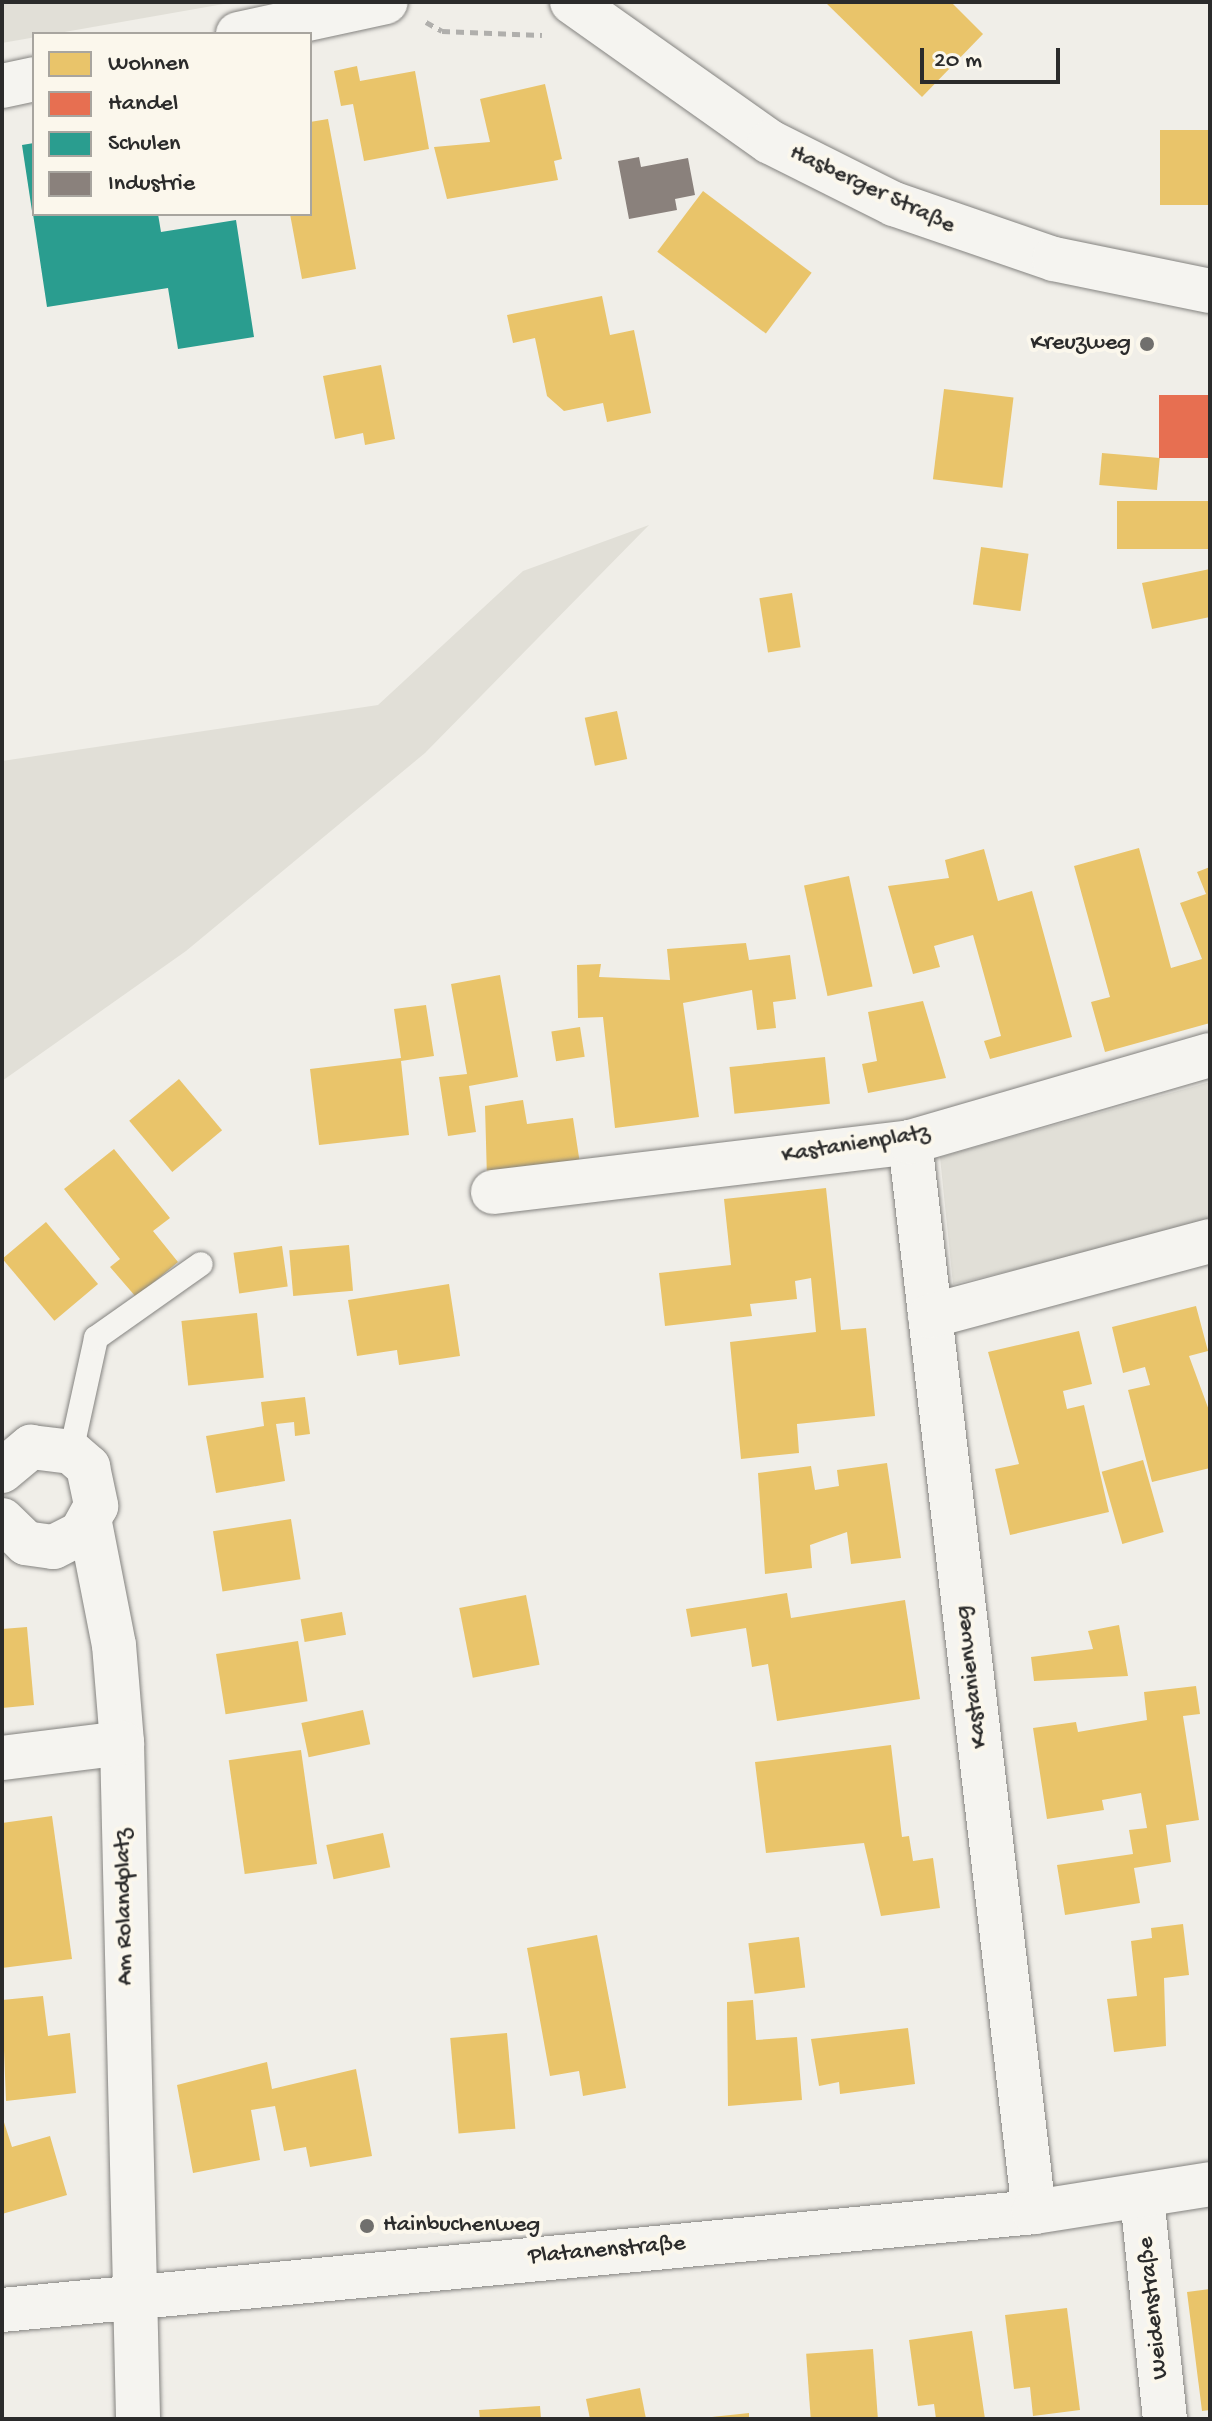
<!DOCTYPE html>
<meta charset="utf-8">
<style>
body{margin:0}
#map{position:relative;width:1212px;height:2421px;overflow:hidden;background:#f0eee8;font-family:"Gochi Hand",sans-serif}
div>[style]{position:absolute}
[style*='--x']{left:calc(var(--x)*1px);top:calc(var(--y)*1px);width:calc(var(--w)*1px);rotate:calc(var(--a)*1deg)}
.green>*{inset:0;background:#e1dfd7}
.homes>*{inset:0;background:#e9c46a;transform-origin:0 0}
.shops>*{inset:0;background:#e76f51;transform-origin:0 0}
.schools>*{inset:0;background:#2a9d8f}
.industry>*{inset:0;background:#8a817c}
.path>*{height:5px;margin-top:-2.5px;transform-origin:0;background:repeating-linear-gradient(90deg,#b0afac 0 8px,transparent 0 14px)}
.roads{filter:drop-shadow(0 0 2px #848380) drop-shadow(0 0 2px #848380)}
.service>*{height:24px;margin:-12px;padding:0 12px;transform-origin:12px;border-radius:12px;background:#f5f4f0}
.minor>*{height:44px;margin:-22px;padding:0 22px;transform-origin:22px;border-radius:22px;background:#f5f4f0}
.dots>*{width:22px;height:22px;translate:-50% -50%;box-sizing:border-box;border:4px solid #fbf7ec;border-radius:50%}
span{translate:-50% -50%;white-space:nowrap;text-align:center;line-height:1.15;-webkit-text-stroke:8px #fbf7ec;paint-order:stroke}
.street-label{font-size:24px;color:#2b2b2b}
.poi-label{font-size:24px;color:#2b2b2b}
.right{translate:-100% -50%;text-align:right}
.left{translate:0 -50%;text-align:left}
.frame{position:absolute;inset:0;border:4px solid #2b2b2b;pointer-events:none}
.legend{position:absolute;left:32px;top:32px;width:280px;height:184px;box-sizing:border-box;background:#fbf7ec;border:2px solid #a8a59f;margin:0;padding:10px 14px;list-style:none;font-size:24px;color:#2b2b2b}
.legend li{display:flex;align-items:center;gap:16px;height:40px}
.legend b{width:40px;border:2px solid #a8a59f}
.scale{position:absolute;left:920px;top:48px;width:140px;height:36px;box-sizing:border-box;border:4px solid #2b2b2b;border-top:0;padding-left:10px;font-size:24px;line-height:28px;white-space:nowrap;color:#2b2b2b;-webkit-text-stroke:6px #fbf7ec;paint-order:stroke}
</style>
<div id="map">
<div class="green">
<div style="clip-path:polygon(2px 2px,235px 2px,2px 43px)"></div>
<div style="clip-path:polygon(649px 525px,425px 753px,186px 951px,2px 1081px,2px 761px,378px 705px,523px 571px)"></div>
<div style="clip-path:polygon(1210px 1082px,1210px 1225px,953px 1284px,940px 1157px)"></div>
</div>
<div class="homes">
<div style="clip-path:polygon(825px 2px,951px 2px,983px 34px,922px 97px)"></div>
<div style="clip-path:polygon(357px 66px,360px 81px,415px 71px,429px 149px,364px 161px,353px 104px,341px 106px,334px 71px)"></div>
<div style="clip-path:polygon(545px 84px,562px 159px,554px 161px,558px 180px,447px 199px,434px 147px,490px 142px,480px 99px)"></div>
<div style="clip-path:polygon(328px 119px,356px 269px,302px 279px,290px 214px,310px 214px,310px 122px)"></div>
<div style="left:1160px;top:130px;width:50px;height:75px"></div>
<div style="left:703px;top:191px;width:136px;height:76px;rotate:37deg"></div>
<div style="clip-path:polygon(602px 296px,610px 335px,634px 330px,651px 413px,607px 422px,603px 403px,564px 411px,547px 396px,535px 338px,513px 343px,507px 315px)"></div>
<div style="clip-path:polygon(381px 365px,395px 439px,365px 445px,363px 433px,335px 439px,323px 376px)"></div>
<div style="left:944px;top:389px;width:70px;height:91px;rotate:7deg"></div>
<div style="left:1102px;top:453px;width:58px;height:32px;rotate:5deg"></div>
<div style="left:1210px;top:501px;width:48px;height:93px;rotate:90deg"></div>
<div style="left:981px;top:547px;width:48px;height:58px;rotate:8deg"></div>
<div style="clip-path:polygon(1210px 569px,1210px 617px,1152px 629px,1142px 583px)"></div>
<div style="left:792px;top:593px;width:55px;height:33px;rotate:81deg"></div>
<div style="left:617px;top:711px;width:49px;height:33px;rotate:78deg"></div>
<div style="clip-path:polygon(1139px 848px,1171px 968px,1202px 959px,1180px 903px,1206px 894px,1197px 872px,1210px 867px,1210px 1023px,1105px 1052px,1091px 1002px,1110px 997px,1074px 866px)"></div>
<div style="clip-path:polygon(984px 849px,998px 901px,1032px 891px,1072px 1037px,990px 1059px,984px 1041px,1001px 1036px,973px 935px,934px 946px,940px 967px,913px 974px,888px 886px,949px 878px,945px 860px)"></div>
<div style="left:849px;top:876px;width:113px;height:46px;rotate:78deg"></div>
<div style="clip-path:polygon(746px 943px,749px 960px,790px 955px,796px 999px,773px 1002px,776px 1028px,757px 1030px,752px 990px,683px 1003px,699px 1117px,615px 1128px,603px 1017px,578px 1018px,577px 965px,601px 964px,599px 977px,670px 980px,667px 949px)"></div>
<div style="clip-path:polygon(500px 975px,518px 1077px,469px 1086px,476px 1132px,448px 1136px,439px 1077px,467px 1074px,451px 984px)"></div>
<div style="clip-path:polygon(923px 1001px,946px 1078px,868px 1093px,862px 1064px,877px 1061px,868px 1012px)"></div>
<div style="clip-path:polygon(426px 1005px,434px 1056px,401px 1061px,409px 1135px,319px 1145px,310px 1069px,401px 1058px,394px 1009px)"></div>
<div style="left:580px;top:1027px;width:30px;height:29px;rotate:81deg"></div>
<div style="left:825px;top:1057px;width:47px;height:96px;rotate:84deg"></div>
<div style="left:179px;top:1079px;width:67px;height:65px;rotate:50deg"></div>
<div style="clip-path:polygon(523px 1100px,527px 1124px,573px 1118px,580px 1164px,487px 1179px,485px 1106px)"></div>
<div style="clip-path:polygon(114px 1149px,170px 1218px,153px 1231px,178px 1262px,136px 1297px,110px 1267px,120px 1259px,64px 1189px)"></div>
<div style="clip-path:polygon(826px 1188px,841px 1330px,866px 1328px,875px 1416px,797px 1424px,799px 1453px,741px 1459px,730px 1342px,816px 1332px,811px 1278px,795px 1281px,797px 1299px,750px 1304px,752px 1316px,665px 1326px,659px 1273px,731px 1265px,724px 1199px)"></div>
<div style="left:46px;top:1222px;width:81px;height:57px;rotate:50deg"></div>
<div style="left:349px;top:1245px;width:46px;height:60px;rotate:85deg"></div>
<div style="left:282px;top:1246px;width:41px;height:49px;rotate:82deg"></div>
<div style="clip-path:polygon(449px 1284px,460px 1356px,399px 1365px,397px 1350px,357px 1356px,348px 1300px)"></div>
<div style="clip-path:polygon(1196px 1306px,1208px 1351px,1189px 1356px,1210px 1413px,1210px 1468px,1152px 1482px,1128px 1390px,1150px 1385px,1145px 1367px,1123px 1373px,1112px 1327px)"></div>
<div style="left:257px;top:1313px;width:65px;height:76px;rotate:84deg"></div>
<div style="clip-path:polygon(1079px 1331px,1092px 1384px,1063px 1391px,1067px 1409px,1084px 1405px,1109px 1512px,1010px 1535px,995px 1469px,1019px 1464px,988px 1352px)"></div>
<div style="clip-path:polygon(305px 1397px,310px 1434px,295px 1436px,294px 1422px,276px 1424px,285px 1481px,216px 1493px,206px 1436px,264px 1426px,261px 1402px)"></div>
<div style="left:1143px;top:1460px;width:75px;height:43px;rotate:74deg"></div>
<div style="clip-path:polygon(887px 1463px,901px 1558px,851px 1564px,847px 1532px,810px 1545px,812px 1568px,765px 1574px,758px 1473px,811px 1466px,815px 1490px,839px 1486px,837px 1470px)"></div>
<div style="left:291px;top:1519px;width:61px;height:79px;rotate:81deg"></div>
<div style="clip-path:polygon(787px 1593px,791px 1618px,905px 1600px,920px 1699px,777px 1721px,768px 1664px,752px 1667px,746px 1628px,691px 1637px,686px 1609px)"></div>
<div style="left:526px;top:1595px;width:71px;height:68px;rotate:79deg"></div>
<div style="left:342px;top:1612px;width:23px;height:42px;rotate:80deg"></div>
<div style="clip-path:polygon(1119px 1625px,1128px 1676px,1034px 1681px,1031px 1657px,1093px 1649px,1088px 1631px)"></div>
<div style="clip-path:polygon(27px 1627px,34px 1705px,2px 1708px,2px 1629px)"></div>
<div style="left:298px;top:1641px;width:61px;height:83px;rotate:81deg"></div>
<div style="clip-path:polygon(1196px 1686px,1200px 1714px,1183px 1716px,1199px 1820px,1166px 1825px,1171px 1862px,1134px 1868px,1140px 1903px,1065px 1915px,1057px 1865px,1133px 1854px,1129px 1830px,1147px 1828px,1141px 1793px,1102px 1800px,1104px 1810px,1047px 1819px,1033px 1728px,1076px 1722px,1078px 1732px,1147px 1720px,1144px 1692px)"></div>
<div style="left:363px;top:1710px;width:35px;height:63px;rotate:78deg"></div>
<div style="clip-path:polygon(891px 1745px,902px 1837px,909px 1836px,913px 1861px,933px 1858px,940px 1908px,881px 1916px,864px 1843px,766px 1853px,755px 1762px)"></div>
<div style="left:301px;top:1750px;width:115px;height:73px;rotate:82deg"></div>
<div style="clip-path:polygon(52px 1816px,72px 1959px,2px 1968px,2px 1823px)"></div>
<div style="left:383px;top:1833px;width:35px;height:58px;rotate:78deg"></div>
<div style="clip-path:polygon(1183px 1924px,1189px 1975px,1164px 1978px,1166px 2046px,1114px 2052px,1107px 1999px,1137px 1996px,1131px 1941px,1152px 1938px,1151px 1928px)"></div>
<div style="clip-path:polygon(597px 1935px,626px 2088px,583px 2096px,579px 2071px,550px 2076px,527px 1948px)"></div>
<div style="left:799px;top:1937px;width:51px;height:51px;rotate:83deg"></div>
<div style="clip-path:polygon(43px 1996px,48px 2036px,70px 2033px,76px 2093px,6px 2101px,2px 2000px)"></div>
<div style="clip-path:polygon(753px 2000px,756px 2040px,797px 2037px,802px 2100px,728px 2106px,727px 2002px)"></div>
<div style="clip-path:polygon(908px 2028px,915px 2084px,840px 2094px,839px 2082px,819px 2086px,811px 2039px)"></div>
<div style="left:507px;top:2033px;width:96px;height:57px;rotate:85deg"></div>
<div style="clip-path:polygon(267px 2062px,272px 2089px,356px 2069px,372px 2156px,310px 2167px,306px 2147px,284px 2151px,275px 2106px,251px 2110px,260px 2160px,193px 2173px,177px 2085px)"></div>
<div style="clip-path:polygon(2px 2116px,12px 2147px,50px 2136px,67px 2195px,2px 2214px)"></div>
<div style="clip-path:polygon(1210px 2289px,1210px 2410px,1202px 2411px,1187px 2292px)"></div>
<div style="clip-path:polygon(1067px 2308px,1080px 2410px,1033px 2416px,1030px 2387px,1014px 2389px,1005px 2315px)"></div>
<div style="clip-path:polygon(972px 2331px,985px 2419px,936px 2419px,934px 2404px,918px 2406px,909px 2340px)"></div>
<div style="left:873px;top:2349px;width:70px;height:67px;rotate:86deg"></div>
<div style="clip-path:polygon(640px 2388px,646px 2419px,590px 2419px,586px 2399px)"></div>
<div style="clip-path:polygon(540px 2406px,541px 2419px,480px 2419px,479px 2410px)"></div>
<div style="clip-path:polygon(749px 2413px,749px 2419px,712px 2419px,712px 2417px)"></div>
</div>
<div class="shops">
<div style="left:1159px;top:395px;width:51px;height:63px"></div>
</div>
<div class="schools">
<div style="clip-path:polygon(34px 143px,34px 211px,32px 211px,22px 145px)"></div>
<div style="clip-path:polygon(33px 214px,158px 214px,161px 232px,236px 220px,254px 337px,178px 349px,168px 288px,47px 307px)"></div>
</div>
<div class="industry">
<div style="clip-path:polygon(639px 157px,641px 167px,688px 158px,695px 195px,675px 199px,677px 210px,629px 219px,618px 161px)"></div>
</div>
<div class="path">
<div style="--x:426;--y:22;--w:18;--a:29"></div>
<div style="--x:442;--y:31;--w:100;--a:2.3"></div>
</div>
<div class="roads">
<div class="service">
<div style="--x:71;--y:1452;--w:117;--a:-77.6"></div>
<div style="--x:96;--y:1338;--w:128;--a:-35.2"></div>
</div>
<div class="minor">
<div style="--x:572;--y:2;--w:242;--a:35.3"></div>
<div style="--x:770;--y:142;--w:139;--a:26.6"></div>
<div style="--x:894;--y:204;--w:169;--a:19"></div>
<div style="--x:1054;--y:259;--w:159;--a:11.6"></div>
<div style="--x:238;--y:34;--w:151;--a:-12.2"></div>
<div style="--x:2;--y:86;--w:33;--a:-12"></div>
<div style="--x:910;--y:1142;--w:1077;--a:83.39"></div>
<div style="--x:493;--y:1192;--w:420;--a:-6.8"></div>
<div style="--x:910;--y:1142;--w:312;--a:-16.2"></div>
<div style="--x:930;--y:1316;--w:290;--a:-15"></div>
<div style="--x:2;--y:1471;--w:38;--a:-40"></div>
<div style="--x:31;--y:1447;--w:40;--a:7.1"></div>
<div style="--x:71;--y:1452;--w:23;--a:41"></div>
<div style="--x:88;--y:1467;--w:40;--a:78"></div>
<div style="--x:96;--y:1506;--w:31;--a:119"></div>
<div style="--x:81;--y:1533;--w:31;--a:153"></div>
<div style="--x:53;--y:1547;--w:27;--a:-172"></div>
<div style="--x:26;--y:1543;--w:33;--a:-136"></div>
<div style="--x:90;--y:1523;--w:124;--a:78.9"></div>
<div style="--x:114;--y:1645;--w:98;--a:85.3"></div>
<div style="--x:122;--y:1743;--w:676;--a:88.64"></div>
<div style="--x:2;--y:1758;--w:121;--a:-7.1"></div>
<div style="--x:1142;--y:2197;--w:223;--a:84.1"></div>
<div style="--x:2;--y:2310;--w:1037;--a:-5.42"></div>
<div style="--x:1034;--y:2212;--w:178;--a:-9"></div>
</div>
</div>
<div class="dots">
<div style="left:1147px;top:344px;background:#706f6d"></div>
<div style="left:367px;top:2226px;background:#706f6d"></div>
</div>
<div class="street-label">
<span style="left:872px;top:190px;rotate:25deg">Hasberger Straße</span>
<span style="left:856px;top:1145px;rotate:-9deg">Kastanienplatz</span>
<span style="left:972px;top:1677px;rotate:-97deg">Kastanienweg</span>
<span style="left:125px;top:1907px;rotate:-91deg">Am Rolandplatz</span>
<span style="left:607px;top:2251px;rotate:-5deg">Platanenstraße</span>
<span style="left:1154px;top:2308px;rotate:-96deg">Weidenstraße</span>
</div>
<div class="poi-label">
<span class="right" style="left:1131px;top:344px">Kreuzweg</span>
<span class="left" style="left:383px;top:2226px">Hainbuchenweg</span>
</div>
<div class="frame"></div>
<ul class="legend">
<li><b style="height:22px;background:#e9c46a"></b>Wohnen</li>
<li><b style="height:22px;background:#e76f51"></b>Handel</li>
<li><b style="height:22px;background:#2a9d8f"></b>Schulen</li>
<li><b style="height:22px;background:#8a817c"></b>Industrie</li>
</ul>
<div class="scale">20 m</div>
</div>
